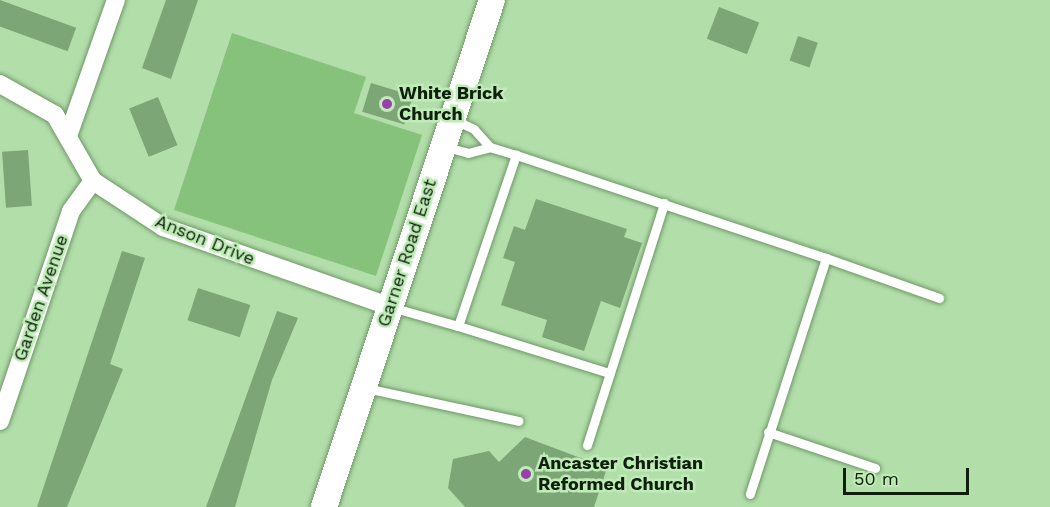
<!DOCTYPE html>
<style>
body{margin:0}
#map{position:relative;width:1050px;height:507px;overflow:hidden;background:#b2deaa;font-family:"Work Sans",sans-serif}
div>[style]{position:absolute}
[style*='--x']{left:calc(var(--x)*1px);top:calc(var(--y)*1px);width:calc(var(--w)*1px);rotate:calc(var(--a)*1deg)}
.green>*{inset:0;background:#87c27d}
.building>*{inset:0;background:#7ca675;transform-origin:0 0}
.roads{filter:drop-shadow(0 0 2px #6e9867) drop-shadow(0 0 2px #6e9867)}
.service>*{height:9px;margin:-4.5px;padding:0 4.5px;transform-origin:4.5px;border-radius:4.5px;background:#fff}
.minor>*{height:18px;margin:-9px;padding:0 9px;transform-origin:9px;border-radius:9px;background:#fff}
.secondary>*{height:26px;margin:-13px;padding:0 13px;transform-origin:13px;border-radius:13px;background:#fff}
.dots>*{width:16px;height:16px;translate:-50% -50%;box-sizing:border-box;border:3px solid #bfebb7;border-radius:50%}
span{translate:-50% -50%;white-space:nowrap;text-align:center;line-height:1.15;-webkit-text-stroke:5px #bfebb7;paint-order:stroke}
.poi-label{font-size:18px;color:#0e1f0c;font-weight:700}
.left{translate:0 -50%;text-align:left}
.street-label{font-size:18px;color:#0e1f0c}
.scale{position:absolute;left:843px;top:468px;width:126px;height:27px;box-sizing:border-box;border:3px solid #0e1f0c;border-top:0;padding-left:8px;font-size:18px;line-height:21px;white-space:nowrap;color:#0e1f0c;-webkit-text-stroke:4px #bfebb7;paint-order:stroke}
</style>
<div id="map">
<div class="green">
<div style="clip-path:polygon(232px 33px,366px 77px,354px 113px,422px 135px,376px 276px,174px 210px)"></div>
</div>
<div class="building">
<div style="left:0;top:0;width:81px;height:25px;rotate:20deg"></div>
<div style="clip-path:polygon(166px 0,198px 0,171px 79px,142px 68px)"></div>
<div style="left:719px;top:7px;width:43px;height:34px;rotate:21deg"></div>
<div style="left:798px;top:36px;width:21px;height:26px;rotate:19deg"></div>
<div style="left:371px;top:83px;width:44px;height:30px;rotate:17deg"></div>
<div style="left:158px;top:97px;width:52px;height:31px;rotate:68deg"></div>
<div style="left:28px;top:150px;width:56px;height:26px;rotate:86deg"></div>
<div style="clip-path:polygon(536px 199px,627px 229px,624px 237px,642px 243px,620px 308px,601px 301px,584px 351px,542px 337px,547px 320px,501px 305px,515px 262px,503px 258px,514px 226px,525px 230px)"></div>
<div style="clip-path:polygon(122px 251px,145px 258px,110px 364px,123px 369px,67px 507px,37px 507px)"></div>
<div style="left:198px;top:288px;width:55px;height:34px;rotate:18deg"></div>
<div style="clip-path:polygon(277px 311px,298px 318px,272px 380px,235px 507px,206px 507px)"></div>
<div style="clip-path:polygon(525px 437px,607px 468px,594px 507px,465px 507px,448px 488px,453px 459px,489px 451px,499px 462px)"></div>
</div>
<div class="roads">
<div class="service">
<div style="--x:446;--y:147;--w:23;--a:15"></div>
<div style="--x:468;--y:153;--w:23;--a:-15"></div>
<div style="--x:516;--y:155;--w:327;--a:18.4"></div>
<div style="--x:826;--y:258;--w:248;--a:107.9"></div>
<div style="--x:826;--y:258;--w:120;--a:19.5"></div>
<div style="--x:391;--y:307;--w:70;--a:15.8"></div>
<div style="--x:458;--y:326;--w:181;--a:-71.3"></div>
<div style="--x:516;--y:155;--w:27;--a:-163"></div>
<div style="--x:490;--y:147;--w:24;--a:-132"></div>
<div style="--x:474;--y:129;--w:21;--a:-155"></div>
<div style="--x:458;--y:326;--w:158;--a:17.3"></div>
<div style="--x:366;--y:388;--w:156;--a:12.2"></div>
<div style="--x:768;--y:432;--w:113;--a:18.6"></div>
<div style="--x:587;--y:445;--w:254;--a:-72.3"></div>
</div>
<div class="minor">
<div style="--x:0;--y:84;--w:63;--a:29.4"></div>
<div style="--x:55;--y:115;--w:76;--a:60.1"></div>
<div style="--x:93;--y:181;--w:84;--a:33.3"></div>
<div style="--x:163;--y:227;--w:239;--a:19.3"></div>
<div style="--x:68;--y:136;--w:144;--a:-70.6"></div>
<div style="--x:0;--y:421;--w:222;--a:-71.3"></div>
<div style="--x:71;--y:211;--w:37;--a:-54"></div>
</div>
<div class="secondary">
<div style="--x:324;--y:507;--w:534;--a:-71.67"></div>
</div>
</div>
<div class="dots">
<div style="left:387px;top:104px;background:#993faa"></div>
<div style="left:526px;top:474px;background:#993faa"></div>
</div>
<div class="poi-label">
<span class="left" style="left:399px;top:104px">White Brick<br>Church</span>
<span class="left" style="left:538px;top:474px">Ancaster Christian<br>Reformed Church</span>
</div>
<div class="street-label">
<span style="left:205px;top:240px;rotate:22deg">Anson Drive</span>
<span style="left:407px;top:253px;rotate:-72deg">Garner Road East</span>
<span style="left:41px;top:298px;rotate:-71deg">Garden Avenue</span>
</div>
<div class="scale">50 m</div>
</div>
